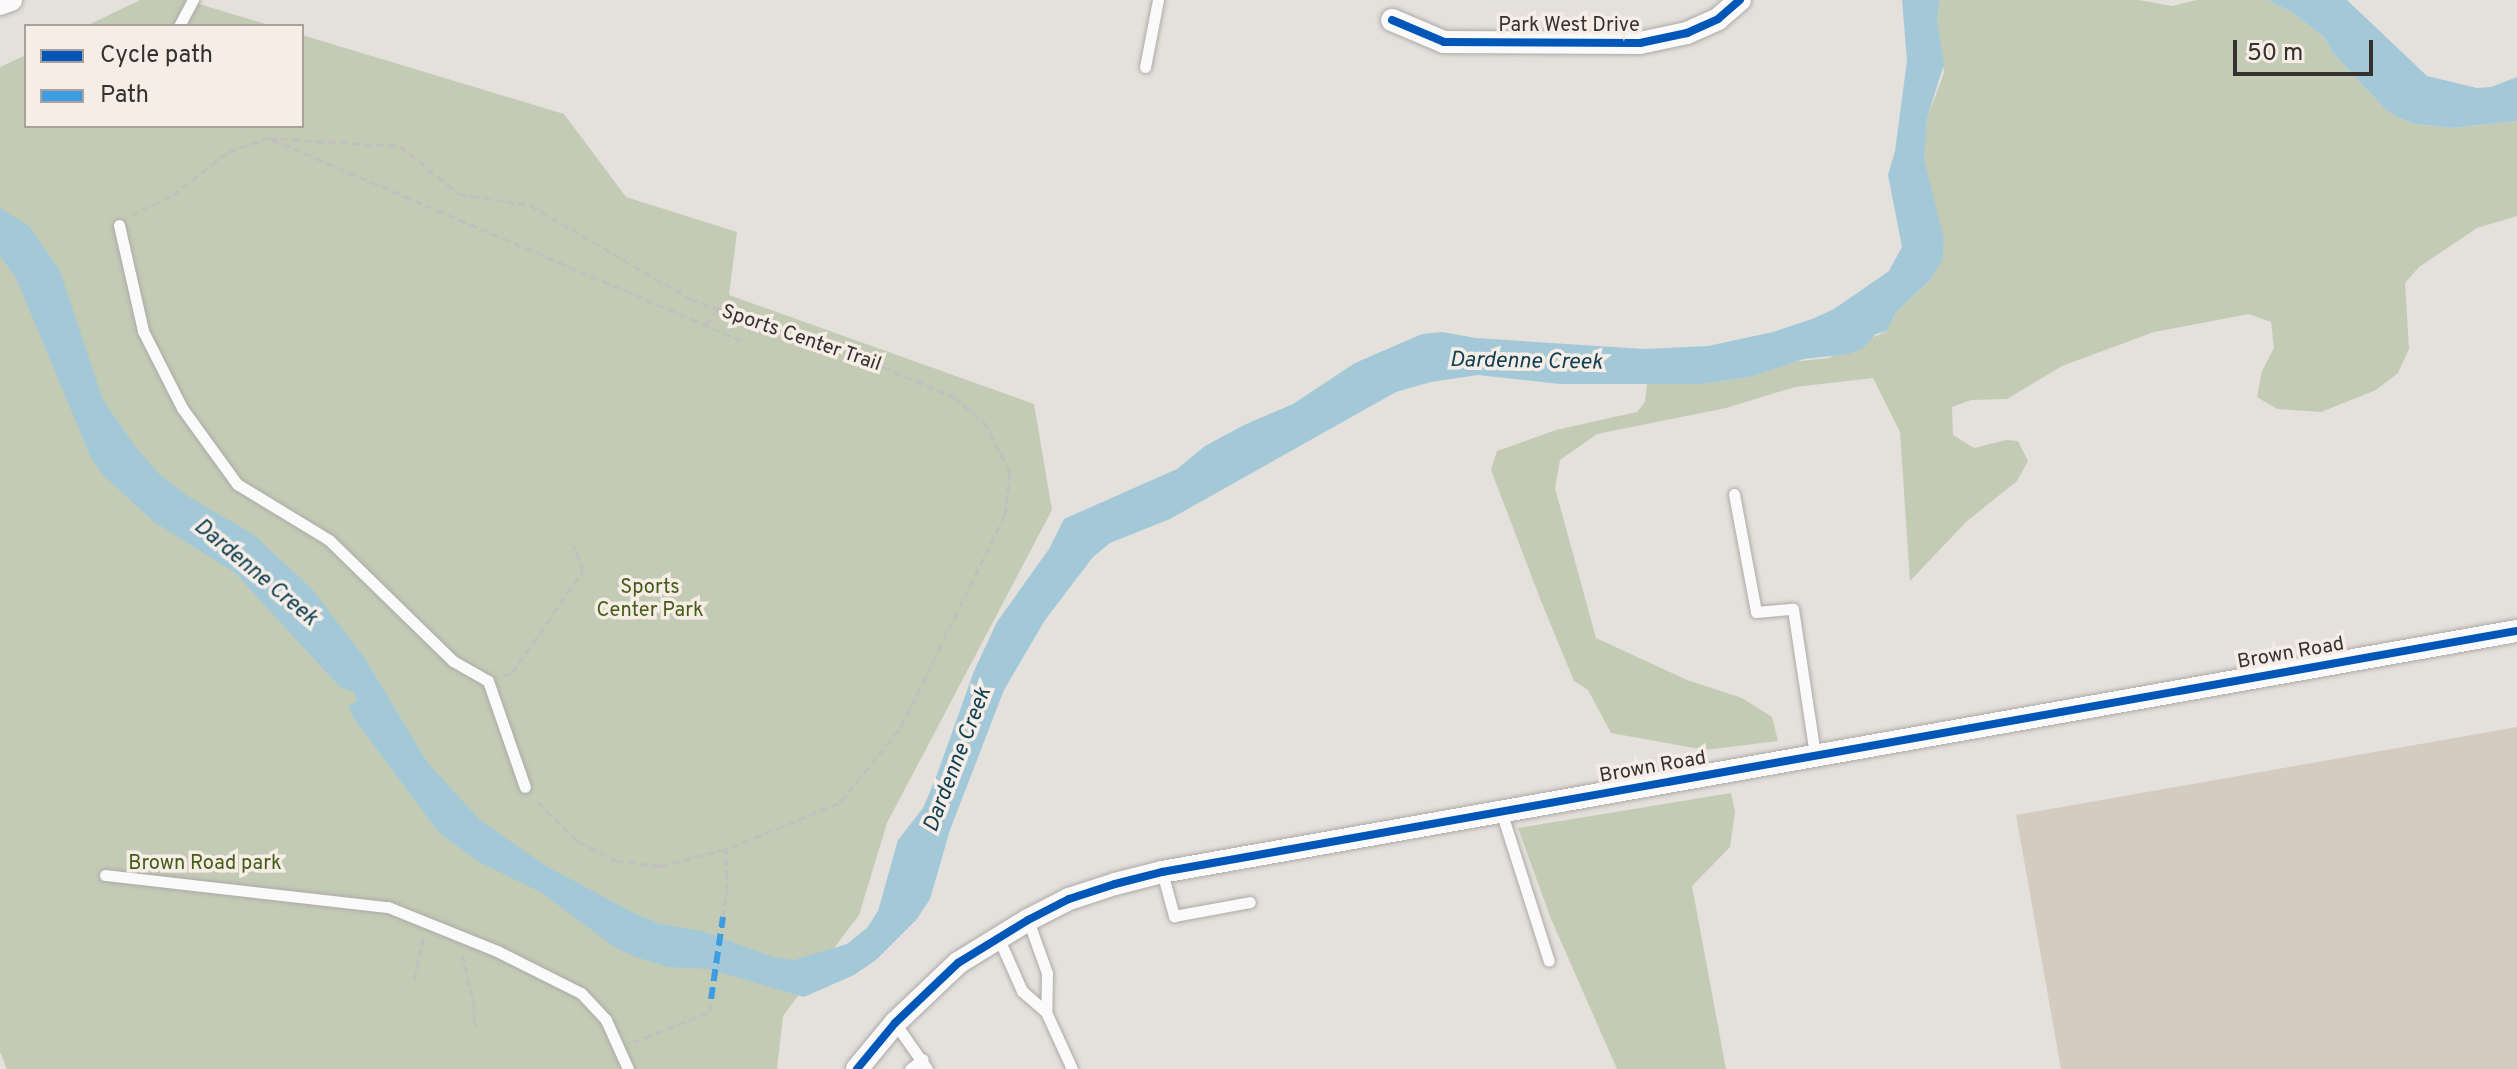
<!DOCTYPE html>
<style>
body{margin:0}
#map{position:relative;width:2517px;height:1069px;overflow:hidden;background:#e4e0dc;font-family:Overpass,sans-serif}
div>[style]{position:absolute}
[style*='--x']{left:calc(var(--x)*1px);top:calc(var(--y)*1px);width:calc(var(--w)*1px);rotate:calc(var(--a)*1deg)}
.green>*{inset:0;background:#c4cbb5}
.water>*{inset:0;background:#a3c9d9}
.building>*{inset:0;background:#d4cbc1}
.path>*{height:3px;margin-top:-1.5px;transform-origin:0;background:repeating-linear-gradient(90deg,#c2c0bf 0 8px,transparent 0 12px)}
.roads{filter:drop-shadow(0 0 2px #adaaa7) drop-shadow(0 0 2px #adaaa7)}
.service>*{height:11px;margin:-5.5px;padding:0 5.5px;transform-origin:5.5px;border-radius:5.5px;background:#fbfafa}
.minor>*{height:22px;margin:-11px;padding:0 11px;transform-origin:11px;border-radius:11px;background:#fbfafa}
.quiet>*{height:6px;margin-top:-3px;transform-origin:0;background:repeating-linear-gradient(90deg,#3e9de1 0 12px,transparent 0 18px)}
.cycleway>*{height:8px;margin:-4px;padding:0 4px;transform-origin:4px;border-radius:4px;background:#0057b8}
span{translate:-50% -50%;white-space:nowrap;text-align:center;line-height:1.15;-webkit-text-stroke:7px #f5ede6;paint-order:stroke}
.street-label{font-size:20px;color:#34312f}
.park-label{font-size:20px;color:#455c16}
.water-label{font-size:22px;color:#104052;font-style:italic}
.legend{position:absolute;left:24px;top:24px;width:280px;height:104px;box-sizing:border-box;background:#f5ede6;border:2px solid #a8a29d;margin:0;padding:10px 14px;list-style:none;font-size:24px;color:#34312f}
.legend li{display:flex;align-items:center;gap:16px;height:40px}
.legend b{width:40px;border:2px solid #a8a29d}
.scale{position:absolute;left:2233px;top:40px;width:140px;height:36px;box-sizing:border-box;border:4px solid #34312f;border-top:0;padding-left:10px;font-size:24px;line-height:28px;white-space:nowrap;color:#34312f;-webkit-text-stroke:6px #f5ede6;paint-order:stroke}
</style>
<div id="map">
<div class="green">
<div style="clip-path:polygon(140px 0,186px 0,272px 26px,86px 26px)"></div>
<div style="clip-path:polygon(1940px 0,2139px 0,2172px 6px,2197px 0,2267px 0,2293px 13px,2324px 37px,2332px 52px,2386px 110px,2400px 118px,2415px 124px,2452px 128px,2517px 121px,2517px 216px,2477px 228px,2419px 267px,2405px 283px,2409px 349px,2398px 373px,2376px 390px,2321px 412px,2277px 409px,2257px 397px,2262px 371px,2274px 348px,2271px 322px,2249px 314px,2154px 332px,2062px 366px,2007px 399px,1971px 400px,1952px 407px,1953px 435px,1974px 448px,2006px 440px,2018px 441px,2028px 461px,2017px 481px,1967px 521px,1910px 581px,1900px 432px,1873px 378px,1795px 387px,1726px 408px,1597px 434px,1560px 460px,1555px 488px,1596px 638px,1687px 680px,1742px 698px,1772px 717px,1778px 741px,1705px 750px,1611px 733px,1588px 690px,1574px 681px,1541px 601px,1491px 470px,1497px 451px,1556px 430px,1637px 412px,1645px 402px,1647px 383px,1702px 384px,1750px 377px,1791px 362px,1829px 358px,1887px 331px,1896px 312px,1930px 280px,1937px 219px,1924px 159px,1925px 140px,1927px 118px,1944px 73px,1937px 20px)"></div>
<div style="clip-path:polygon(302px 35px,564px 114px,626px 197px,737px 232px,729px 295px,1034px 404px,1052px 510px,887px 823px,859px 915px,783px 1016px,777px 1069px,7px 1069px,0 1052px,0 67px,26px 55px,26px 126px,302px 126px)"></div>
<div style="clip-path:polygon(1731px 793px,1735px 812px,1730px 847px,1692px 886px,1726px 1069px,1617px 1069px,1551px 919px,1518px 828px)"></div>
</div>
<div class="water">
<div style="clip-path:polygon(1902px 0,1940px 0,1937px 20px,1944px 64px,1927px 118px,1924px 159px,1944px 239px,1942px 261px,1930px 280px,1896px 312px,1887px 331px,1876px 334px,1863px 348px,1849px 354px,1804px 359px,1750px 377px,1702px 384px,1560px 384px,1478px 375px,1431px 382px,1396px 392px,1170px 519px,1110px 543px,1093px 557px,1045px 620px,1004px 690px,950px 830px,930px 899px,917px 919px,876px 960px,854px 975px,804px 997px,708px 969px,668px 967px,633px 956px,613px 946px,542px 893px,479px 862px,439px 833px,353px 717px,349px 705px,357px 701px,354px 692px,340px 687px,235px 573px,154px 522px,103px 475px,91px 458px,16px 278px,0 256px,0 208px,29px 226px,60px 271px,103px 400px,135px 446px,159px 474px,189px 497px,253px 534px,313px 590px,366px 660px,427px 762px,480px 820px,546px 866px,636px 914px,658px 923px,705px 932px,773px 957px,794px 960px,847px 944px,867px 928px,878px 911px,898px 840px,923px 808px,935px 780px,974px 671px,997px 622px,1049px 549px,1064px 519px,1177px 469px,1205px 446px,1244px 425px,1293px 404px,1355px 363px,1422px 334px,1442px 332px,1476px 338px,1644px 349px,1708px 346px,1773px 332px,1812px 319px,1834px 309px,1889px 271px,1902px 247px,1888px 175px,1895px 151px,1907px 61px)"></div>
<div style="clip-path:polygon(2267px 0,2347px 0,2427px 76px,2477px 88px,2491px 87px,2517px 77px,2517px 121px,2452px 128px,2415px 124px,2400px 118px,2386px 110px,2332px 52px,2324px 37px,2293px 13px)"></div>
</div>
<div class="building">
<div style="clip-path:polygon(2517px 727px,2517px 1069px,2061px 1069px,2016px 815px)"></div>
</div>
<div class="path">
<div style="--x:271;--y:139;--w:516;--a:23.18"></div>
<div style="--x:131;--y:215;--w:47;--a:-25.5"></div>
<div style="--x:173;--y:195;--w:70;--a:-38"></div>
<div style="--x:228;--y:152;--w:42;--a:-19.3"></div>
<div style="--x:268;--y:138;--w:132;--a:3.5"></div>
<div style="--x:400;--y:146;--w:76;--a:39.1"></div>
<div style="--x:459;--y:194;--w:72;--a:8.8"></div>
<div style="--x:530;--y:205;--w:186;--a:30.4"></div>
<div style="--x:690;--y:299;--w:180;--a:18.8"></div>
<div style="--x:860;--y:357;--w:102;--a:23.1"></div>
<div style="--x:954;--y:397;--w:39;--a:40"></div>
<div style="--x:984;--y:422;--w:56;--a:62.5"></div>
<div style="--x:1010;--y:472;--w:43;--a:96.6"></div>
<div style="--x:1005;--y:515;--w:240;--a:116.2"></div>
<div style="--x:899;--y:730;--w:94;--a:129.4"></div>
<div style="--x:839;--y:803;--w:122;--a:157.8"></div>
<div style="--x:726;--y:849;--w:68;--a:165.6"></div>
<div style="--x:660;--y:866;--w:43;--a:-173.4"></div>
<div style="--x:617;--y:861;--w:45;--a:-153.4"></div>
<div style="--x:577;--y:841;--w:59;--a:-135"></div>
<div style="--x:706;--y:325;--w:20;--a:-53"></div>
<div style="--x:503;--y:676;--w:9;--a:-18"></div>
<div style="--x:512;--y:673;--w:124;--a:-55.2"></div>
<div style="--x:583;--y:571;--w:28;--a:-109"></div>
<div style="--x:723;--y:917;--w:27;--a:-82"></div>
<div style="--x:727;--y:890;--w:41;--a:-91.4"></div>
<div style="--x:462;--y:954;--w:50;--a:76.2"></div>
<div style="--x:474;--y:1003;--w:22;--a:90"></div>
<div style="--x:474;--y:1025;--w:4;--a:-14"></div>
<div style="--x:414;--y:980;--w:45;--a:-77.2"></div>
<div style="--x:633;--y:1042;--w:83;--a:-21.3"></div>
<div style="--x:710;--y:1012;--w:13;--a:-86"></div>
</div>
<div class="roads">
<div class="service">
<div style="--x:179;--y:26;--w:30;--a:-62"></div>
<div style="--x:1145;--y:67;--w:68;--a:-79"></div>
<div style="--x:119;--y:225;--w:109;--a:77.2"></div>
<div style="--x:143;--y:331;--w:86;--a:63.1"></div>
<div style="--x:182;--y:408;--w:94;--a:54.1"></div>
<div style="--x:237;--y:484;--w:108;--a:31.3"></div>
<div style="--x:329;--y:540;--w:173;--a:44.3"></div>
<div style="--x:453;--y:661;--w:40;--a:29.7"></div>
<div style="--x:488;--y:681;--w:112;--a:70.8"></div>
<div style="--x:1734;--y:494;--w:120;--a:79.4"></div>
<div style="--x:1756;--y:612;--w:37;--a:-5"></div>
<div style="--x:1793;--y:609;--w:148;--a:81.4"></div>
<div style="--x:1501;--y:811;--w:157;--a:72.3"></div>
<div style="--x:1162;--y:872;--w:46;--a:74.7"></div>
<div style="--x:1174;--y:916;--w:77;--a:-10.4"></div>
<div style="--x:105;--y:875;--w:285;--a:6.5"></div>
<div style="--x:388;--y:907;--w:118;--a:22"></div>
<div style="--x:497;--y:951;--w:94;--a:26.6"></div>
<div style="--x:581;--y:993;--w:37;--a:47"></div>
<div style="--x:606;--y:1020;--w:54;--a:65.8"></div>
<div style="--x:1028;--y:920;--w:56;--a:70.3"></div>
<div style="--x:1047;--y:973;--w:39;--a:91"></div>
<div style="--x:998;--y:937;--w:59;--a:66"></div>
<div style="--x:1022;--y:991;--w:32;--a:41"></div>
<div style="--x:1046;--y:1012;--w:63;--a:65.5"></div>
<div style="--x:895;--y:1023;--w:56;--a:55.2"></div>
<div style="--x:910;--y:1069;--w:16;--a:-38"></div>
</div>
<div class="minor">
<div style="--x:0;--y:4;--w:12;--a:-20"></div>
<div style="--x:1392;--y:20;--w:56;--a:22.9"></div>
<div style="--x:1444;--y:42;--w:196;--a:0.3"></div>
<div style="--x:1640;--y:43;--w:48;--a:-12"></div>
<div style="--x:1687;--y:33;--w:34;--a:-24"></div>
<div style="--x:1718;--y:19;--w:29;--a:-41"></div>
<div style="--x:857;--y:1069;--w:60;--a:-50.4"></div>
<div style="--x:895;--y:1023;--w:87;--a:-43.6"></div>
<div style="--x:958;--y:963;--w:82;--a:-31.6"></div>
<div style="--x:1028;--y:920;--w:46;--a:-27.1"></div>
<div style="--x:1069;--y:899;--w:48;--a:-18.1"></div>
<div style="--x:1115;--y:884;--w:49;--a:-14.3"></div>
<div style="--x:1162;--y:872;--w:1376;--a:-10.09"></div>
</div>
</div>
<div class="quiet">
<div style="--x:711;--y:999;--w:83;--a:-81.7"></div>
</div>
<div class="cycleway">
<div style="--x:1392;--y:20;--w:56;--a:22.9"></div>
<div style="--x:1444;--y:42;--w:196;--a:0.3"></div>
<div style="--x:1640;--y:43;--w:48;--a:-12"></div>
<div style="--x:1687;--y:33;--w:34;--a:-24"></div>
<div style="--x:1718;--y:19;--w:29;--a:-41"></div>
<div style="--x:857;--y:1069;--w:60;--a:-50.4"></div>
<div style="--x:895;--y:1023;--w:87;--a:-43.6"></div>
<div style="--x:958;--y:963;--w:82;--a:-31.6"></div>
<div style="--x:1028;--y:920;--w:46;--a:-27.1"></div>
<div style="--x:1069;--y:899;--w:48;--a:-18.1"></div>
<div style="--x:1115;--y:884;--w:49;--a:-14.3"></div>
<div style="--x:1162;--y:872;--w:1376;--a:-10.09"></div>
</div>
<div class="street-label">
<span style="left:1569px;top:26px">Park West Drive</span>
<span style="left:801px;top:339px;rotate:19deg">Sports Center Trail</span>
<span style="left:2291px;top:654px;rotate:-10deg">Brown Road</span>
<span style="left:1653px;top:768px;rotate:-10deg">Brown Road</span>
</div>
<div class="park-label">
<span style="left:650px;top:600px">Sports<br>Center Park</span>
<span style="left:205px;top:864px">Brown Road park</span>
</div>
<div class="water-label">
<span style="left:1526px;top:362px;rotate:1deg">Dardenne Creek</span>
<span style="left:255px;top:573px;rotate:40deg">Dardenne Creek</span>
<span style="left:958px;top:760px;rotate:-69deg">Dardenne Creek</span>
</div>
<ul class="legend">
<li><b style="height:10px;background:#0057b8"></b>Cycle path</li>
<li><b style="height:10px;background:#3e9de1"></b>Path</li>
</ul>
<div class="scale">50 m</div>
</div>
